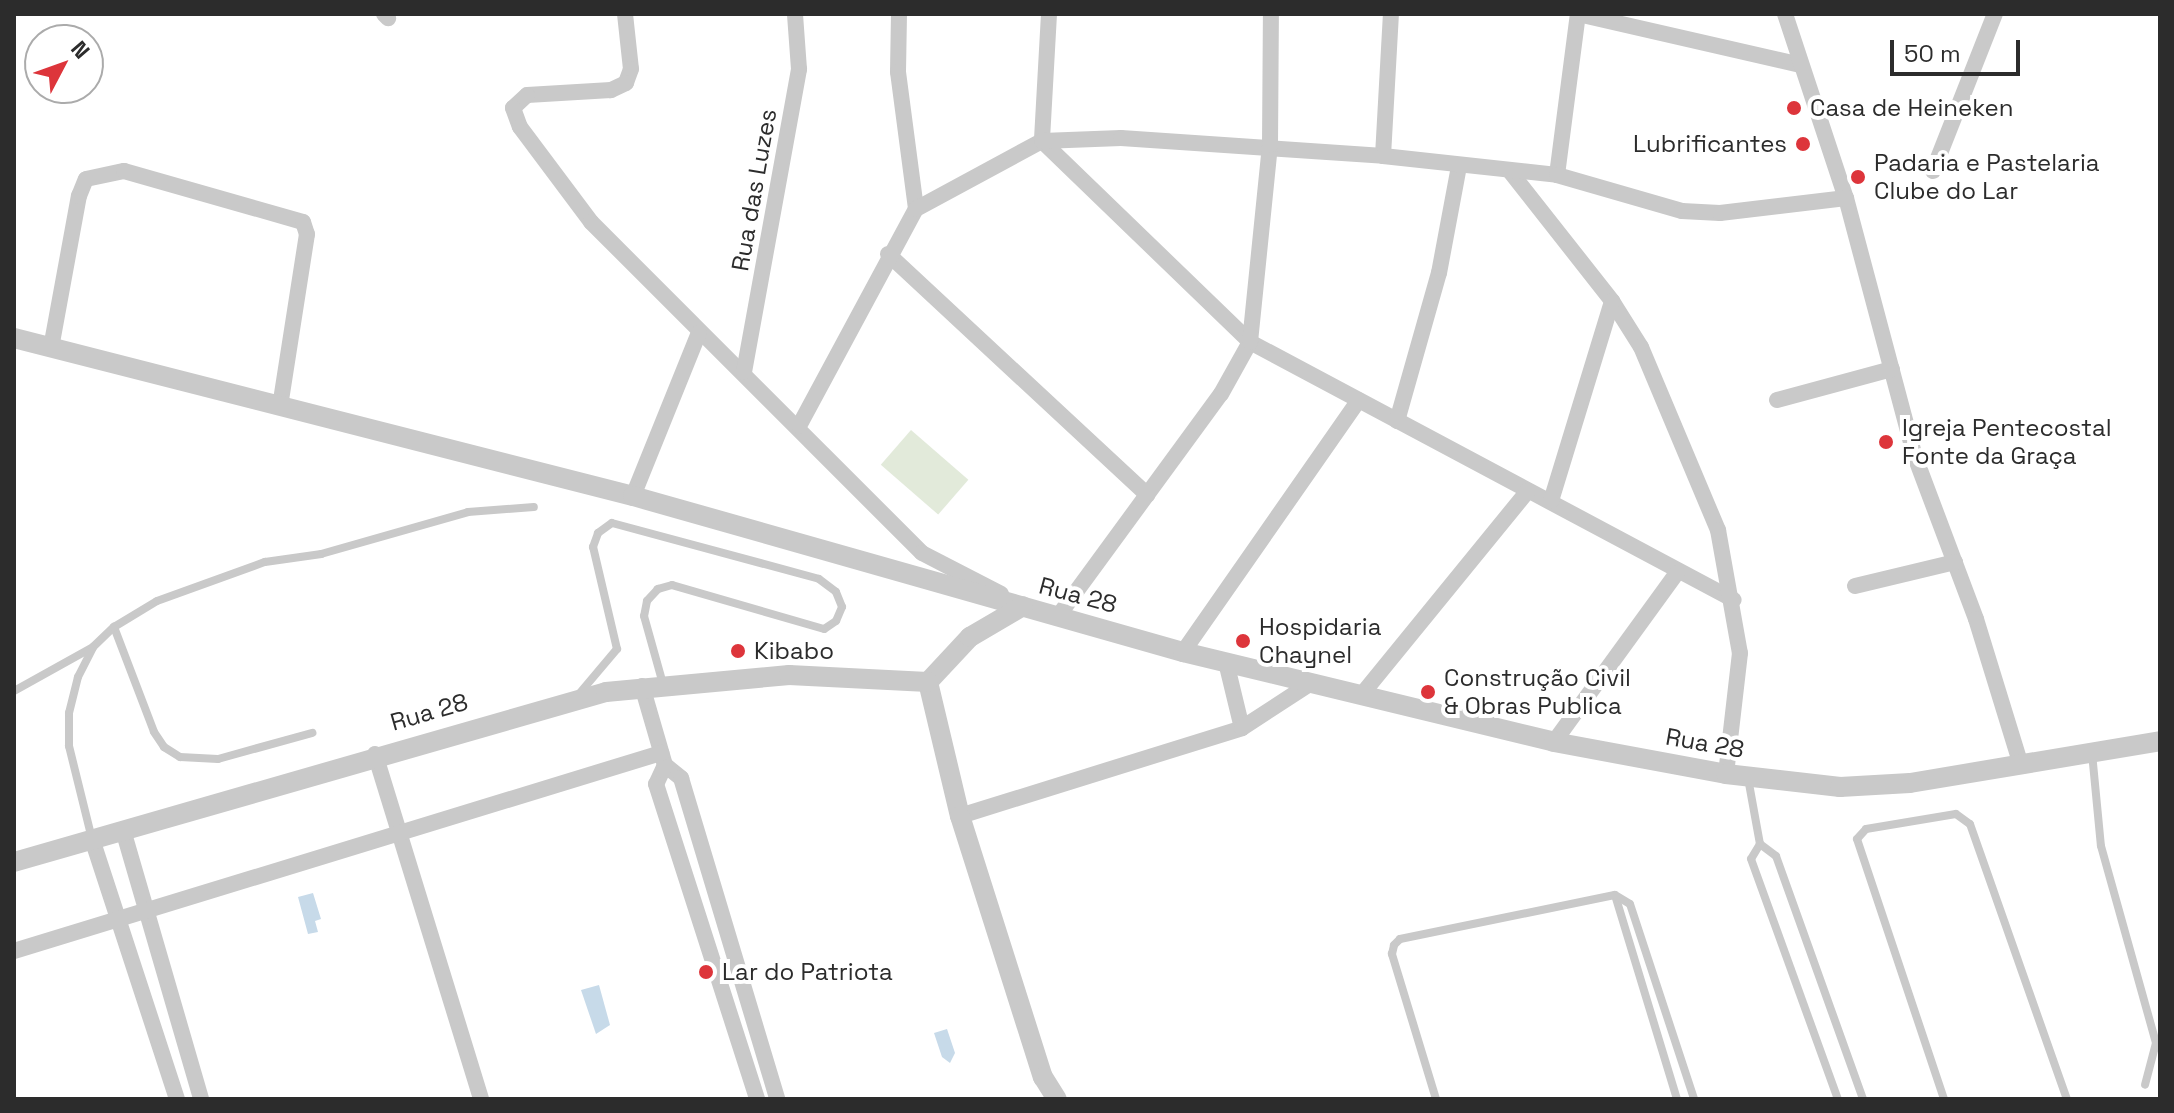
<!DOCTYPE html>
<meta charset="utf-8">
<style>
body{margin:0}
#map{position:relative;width:2174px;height:1113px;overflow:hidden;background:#fff;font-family:"Space Grotesk",sans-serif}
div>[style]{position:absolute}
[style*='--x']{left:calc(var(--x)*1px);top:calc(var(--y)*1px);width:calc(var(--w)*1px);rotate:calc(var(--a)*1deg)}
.green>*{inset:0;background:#e2eada;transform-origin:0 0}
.water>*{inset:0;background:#c7dae9}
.service>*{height:8px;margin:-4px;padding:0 4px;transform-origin:4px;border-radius:4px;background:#c9c9c9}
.minor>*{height:16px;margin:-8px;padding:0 8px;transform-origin:8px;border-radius:8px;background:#c9c9c9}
.tertiary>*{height:20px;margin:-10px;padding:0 10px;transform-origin:10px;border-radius:10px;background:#c9c9c9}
.dots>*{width:22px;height:22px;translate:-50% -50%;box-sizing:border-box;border:4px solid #fff;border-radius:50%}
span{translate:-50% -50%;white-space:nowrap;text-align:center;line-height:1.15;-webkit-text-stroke:8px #fff;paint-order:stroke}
.poi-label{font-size:24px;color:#2c2c2c}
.left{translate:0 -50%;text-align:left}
.right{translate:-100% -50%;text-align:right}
.street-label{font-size:24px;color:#2c2c2c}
.frame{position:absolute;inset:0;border:16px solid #2c2c2c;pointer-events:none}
.north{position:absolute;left:24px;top:24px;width:80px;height:80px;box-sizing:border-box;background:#fff;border:2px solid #ababab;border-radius:50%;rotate:49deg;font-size:22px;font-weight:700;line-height:32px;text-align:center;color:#2c2c2c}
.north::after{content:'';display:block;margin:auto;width:28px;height:36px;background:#dd353b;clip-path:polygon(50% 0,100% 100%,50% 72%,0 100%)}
.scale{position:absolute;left:1890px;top:40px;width:130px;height:36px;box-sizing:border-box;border:4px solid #2c2c2c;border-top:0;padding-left:10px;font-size:24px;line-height:28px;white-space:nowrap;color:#2c2c2c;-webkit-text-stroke:6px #fff;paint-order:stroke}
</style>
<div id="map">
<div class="green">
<div style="left:911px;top:430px;width:76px;height:46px;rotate:41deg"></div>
</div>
<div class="water">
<div style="clip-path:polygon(313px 893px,321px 919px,315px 921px,318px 932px,308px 934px,298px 897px)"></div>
<div style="clip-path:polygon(599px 985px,610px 1025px,596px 1034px,581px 990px)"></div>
<div style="clip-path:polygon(947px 1029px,955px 1053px,950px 1063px,942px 1057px,934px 1033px)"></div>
</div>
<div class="service">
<div style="--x:114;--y:627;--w:112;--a:69.1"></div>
<div style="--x:154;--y:732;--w:18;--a:56"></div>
<div style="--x:164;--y:747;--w:19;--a:32"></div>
<div style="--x:180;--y:757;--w:38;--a:3"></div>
<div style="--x:218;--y:759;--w:98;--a:-15.5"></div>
<div style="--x:14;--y:691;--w:90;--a:-29.1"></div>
<div style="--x:579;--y:694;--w:59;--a:-49.8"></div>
<div style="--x:617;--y:649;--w:105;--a:-103.2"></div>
<div style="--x:593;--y:547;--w:15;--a:-70"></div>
<div style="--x:598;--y:533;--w:17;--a:-36"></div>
<div style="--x:612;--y:523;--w:214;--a:15.1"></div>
<div style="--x:819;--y:579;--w:21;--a:37"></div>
<div style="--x:836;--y:592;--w:16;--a:68"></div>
<div style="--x:842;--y:607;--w:15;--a:113"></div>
<div style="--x:836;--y:621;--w:14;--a:146"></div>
<div style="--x:824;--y:629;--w:158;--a:-163.9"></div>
<div style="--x:672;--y:585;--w:15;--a:164"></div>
<div style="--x:658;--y:589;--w:16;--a:133"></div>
<div style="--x:647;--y:601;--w:15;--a:101"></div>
<div style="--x:644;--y:616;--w:71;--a:74.4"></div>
<div style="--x:2092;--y:753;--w:93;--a:84.5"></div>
<div style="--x:2101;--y:846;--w:205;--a:74.4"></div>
<div style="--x:2156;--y:1043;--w:43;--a:104.7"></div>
<div style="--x:1748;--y:778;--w:67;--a:79.7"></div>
<div style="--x:1760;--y:844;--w:17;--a:121"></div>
<div style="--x:1751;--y:859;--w:255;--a:70.1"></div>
<div style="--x:92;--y:839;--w:96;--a:-103.9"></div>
<div style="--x:69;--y:746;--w:33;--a:-90"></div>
<div style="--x:69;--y:713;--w:37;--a:-76"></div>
<div style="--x:78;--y:677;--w:34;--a:-63"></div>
<div style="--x:93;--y:647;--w:29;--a:-44"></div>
<div style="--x:114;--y:627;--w:50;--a:-31.2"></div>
<div style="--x:157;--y:601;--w:115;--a:-19.9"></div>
<div style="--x:265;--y:562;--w:57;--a:-8.1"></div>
<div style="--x:321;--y:554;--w:153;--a:-15.9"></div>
<div style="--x:468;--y:512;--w:66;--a:-4.3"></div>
<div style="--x:1760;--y:844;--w:20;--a:37"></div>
<div style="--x:1776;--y:856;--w:258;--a:70.3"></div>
<div style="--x:1615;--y:895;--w:213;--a:73.1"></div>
<div style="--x:1436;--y:1099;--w:152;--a:-106.9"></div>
<div style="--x:1392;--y:954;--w:9;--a:-77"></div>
<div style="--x:1394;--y:945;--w:8;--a:-45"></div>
<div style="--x:1400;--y:939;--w:219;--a:-11.6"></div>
<div style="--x:1615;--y:895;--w:17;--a:31"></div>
<div style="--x:1630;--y:904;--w:205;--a:71.8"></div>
<div style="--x:1944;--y:1099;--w:274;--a:-108.5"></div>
<div style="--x:1857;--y:839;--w:13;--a:-48"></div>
<div style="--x:1866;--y:829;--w:91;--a:-9.5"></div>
<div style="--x:1956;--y:814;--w:17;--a:36"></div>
<div style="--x:1970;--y:824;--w:292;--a:70.6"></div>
</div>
<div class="minor">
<div style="--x:384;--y:14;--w:6;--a:45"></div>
<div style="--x:625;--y:14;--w:55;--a:83.8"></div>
<div style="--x:631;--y:69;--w:15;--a:110"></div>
<div style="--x:626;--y:83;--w:17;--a:155"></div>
<div style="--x:611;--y:90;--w:84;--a:176.6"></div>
<div style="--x:527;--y:95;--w:19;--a:137"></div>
<div style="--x:513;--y:108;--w:20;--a:70"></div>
<div style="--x:520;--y:127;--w:119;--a:53.2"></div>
<div style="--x:591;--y:222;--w:468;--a:45"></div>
<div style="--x:922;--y:553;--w:89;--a:27.4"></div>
<div style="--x:899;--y:14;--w:58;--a:91"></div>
<div style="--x:898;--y:72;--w:138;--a:82.5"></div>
<div style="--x:1049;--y:14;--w:127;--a:93.2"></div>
<div style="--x:1042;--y:141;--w:289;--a:44"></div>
<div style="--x:1250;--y:342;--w:548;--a:28.06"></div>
<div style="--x:1578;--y:14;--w:228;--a:12.9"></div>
<div style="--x:1785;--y:14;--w:194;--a:71.7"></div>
<div style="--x:1846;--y:198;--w:265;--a:75.1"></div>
<div style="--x:1914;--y:454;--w:176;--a:69.4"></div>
<div style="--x:1976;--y:619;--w:153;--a:72.9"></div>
<div style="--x:1383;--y:156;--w:142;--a:-86.8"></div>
<div style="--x:1509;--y:170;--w:167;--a:51.8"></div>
<div style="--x:1612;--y:301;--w:54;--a:57.8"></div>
<div style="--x:1641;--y:347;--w:199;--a:67.2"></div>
<div style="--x:1718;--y:530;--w:125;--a:79.9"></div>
<div style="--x:1740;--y:653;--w:122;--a:96.6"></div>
<div style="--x:1933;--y:171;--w:169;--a:-68.5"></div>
<div style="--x:1557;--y:175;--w:162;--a:-82.6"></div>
<div style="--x:888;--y:254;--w:354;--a:42.9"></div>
<div style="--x:51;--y:348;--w:155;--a:-79.6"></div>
<div style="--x:79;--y:196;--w:18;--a:-68"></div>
<div style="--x:86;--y:179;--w:39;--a:-12"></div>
<div style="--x:124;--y:171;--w:186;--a:15.9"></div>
<div style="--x:303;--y:222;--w:13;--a:72"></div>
<div style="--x:307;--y:234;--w:174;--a:98.9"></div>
<div style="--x:744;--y:372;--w:308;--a:-79.7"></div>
<div style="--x:799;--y:69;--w:55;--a:-94.2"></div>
<div style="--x:1777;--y:400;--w:119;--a:-15.1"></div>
<div style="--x:1397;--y:421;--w:154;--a:-74.2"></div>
<div style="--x:1439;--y:273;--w:109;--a:-79.4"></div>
<div style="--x:799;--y:426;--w:247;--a:-61.7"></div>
<div style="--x:916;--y:209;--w:143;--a:-28.4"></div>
<div style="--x:1042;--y:141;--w:79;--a:-2.2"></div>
<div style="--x:1121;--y:138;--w:263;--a:3.9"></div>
<div style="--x:1383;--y:156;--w:175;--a:6.2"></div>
<div style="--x:1557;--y:175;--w:130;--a:16.1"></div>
<div style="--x:1682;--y:211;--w:38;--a:3"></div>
<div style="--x:1720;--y:213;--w:127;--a:-6.8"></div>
<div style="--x:633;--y:496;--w:176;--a:-68"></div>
<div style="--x:1551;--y:501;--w:209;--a:-73"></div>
<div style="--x:1855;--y:586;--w:103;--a:-13.5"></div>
<div style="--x:1059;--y:615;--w:274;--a:-53.8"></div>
<div style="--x:1221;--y:394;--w:60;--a:-60.9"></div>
<div style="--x:1250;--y:342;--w:198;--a:-84.2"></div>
<div style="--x:1270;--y:145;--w:131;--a:-89.6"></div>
<div style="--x:1183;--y:652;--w:307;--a:-55.1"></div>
<div style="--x:1226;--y:662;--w:68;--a:76.4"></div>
<div style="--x:642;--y:686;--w:82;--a:73.8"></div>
<div style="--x:665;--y:765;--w:21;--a:39"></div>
<div style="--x:681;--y:778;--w:335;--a:73.3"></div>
<div style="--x:1363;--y:693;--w:261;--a:-50.8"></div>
<div style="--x:1554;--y:742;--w:209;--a:-54"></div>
<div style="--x:375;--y:754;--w:361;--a:72.9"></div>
<div style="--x:665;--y:765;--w:21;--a:115"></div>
<div style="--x:656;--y:784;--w:331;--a:72.2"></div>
<div style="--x:960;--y:816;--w:295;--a:-17.3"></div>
<div style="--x:1242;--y:728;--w:82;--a:-33.1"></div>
<div style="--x:123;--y:830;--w:280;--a:73.8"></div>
<div style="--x:92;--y:839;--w:274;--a:71.9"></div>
<div style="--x:14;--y:951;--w:677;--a:-17.02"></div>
</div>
<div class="tertiary">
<div style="--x:14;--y:338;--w:639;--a:14.32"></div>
<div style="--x:633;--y:496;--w:572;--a:15.84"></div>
<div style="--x:1183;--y:652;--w:382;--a:13.6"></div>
<div style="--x:1554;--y:742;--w:175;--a:10.5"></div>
<div style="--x:1726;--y:774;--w:115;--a:6.5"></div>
<div style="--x:1840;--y:787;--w:70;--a:-3.3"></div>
<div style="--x:1910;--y:783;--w:254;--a:-9.5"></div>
<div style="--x:928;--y:682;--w:138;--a:76.6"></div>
<div style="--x:960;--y:816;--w:274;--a:72.4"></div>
<div style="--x:1043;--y:1077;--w:26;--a:58"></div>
<div style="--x:928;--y:682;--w:62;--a:-47"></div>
<div style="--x:970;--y:637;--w:61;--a:-30.3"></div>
<div style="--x:14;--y:862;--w:616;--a:-16.02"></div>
<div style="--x:606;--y:692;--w:184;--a:-5.3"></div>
<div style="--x:789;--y:675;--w:139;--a:2.9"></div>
</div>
<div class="dots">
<div style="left:1794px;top:108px;background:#dd353b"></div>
<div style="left:1803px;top:144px;background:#dd353b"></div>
<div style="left:1858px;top:177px;background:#dd353b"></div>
<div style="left:1886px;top:442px;background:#dd353b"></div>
<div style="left:1243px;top:641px;background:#dd353b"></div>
<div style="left:738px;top:651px;background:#dd353b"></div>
<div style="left:1428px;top:692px;background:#dd353b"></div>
<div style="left:706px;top:972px;background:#dd353b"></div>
</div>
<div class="poi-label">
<span class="left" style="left:1810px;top:108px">Casa de Heineken</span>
<span class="right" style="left:1787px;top:144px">Lubrificantes</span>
<span class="left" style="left:1874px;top:177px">Padaria e Pastelaria<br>Clube do Lar</span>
<span class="left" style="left:1902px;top:442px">Igreja Pentecostal<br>Fonte da Graça</span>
<span class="left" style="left:1259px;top:641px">Hospidaria<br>Chaynel</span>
<span class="left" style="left:754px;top:651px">Kibabo</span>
<span class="left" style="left:1444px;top:692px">Construção Civil<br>&amp; Obras Publica</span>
<span class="left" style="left:722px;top:972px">Lar do Patriota</span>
</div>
<div class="street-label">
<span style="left:754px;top:190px;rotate:-80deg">Rua das Luzes</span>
<span style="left:1078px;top:595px;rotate:15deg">Rua 28</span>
<span style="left:429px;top:712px;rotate:-16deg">Rua 28</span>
<span style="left:1705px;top:743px;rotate:10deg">Rua 28</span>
</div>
<div class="frame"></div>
<div class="north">N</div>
<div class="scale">50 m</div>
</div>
